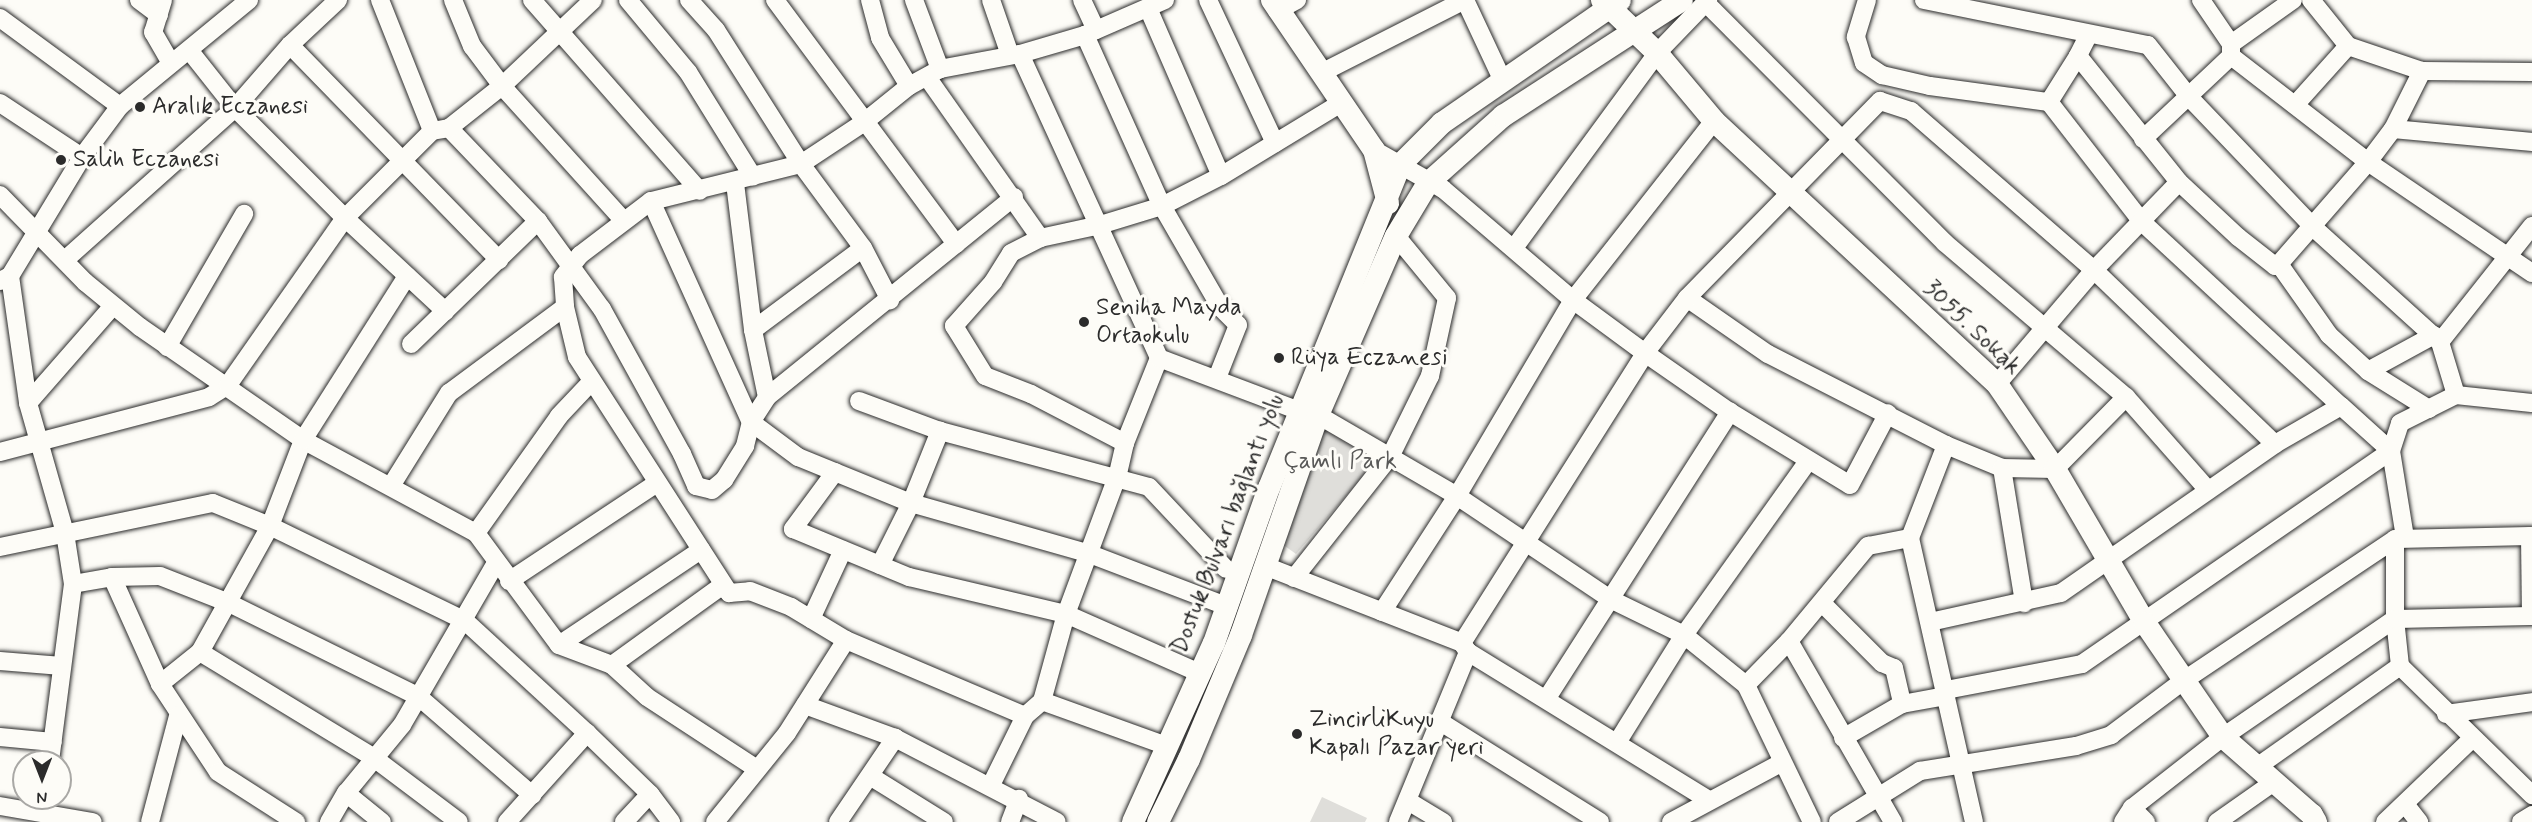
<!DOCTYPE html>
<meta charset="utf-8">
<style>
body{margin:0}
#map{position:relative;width:2532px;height:822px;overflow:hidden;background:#fdfcf7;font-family:Mynerve,sans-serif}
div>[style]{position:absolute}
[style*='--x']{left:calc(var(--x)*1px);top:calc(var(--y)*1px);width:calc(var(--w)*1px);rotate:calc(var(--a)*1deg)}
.green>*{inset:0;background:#dfdeda}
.roads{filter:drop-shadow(0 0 2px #2b2b2b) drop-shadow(0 0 2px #2b2b2b)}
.minor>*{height:18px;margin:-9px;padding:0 9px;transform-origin:9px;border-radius:9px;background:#fdfcf7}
.major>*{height:22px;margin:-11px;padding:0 11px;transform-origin:11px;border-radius:11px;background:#fdfcf7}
.dots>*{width:16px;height:16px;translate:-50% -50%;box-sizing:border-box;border:3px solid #fdfcf7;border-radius:50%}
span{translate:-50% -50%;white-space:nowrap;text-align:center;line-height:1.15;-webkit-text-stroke:6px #fdfcf7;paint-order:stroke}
.poi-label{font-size:24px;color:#2b2b2b}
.left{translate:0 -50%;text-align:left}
.street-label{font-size:24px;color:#2b2b2b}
.park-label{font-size:24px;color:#585857}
.north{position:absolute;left:12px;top:750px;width:60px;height:60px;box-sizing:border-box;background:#fdfcf7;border:2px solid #a9a8a5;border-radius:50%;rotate:180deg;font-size:16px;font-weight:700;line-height:24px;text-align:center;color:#2b2b2b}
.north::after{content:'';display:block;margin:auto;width:21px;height:27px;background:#2b2b2b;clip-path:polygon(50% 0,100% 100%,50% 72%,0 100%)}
</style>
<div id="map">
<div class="green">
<div style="clip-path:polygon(1326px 425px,1383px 453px,1296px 554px,1278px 541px)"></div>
<div style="clip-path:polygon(1322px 797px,1367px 818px,1365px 822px,1310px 822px)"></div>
</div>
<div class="roads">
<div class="minor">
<div style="--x:139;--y:0;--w:25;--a:37"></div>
<div style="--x:163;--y:0;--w:34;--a:107"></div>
<div style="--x:153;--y:32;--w:34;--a:60"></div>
<div style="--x:380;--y:0;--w:141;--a:68.3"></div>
<div style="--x:453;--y:0;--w:50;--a:67.6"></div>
<div style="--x:472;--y:46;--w:50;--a:53.1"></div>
<div style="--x:502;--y:86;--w:181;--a:47.9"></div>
<div style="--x:532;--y:0;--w:254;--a:48.7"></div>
<div style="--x:628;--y:0;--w:94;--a:50.2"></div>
<div style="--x:688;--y:72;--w:123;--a:58.2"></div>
<div style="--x:689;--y:0;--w:40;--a:48"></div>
<div style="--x:716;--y:30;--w:159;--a:57.6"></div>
<div style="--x:801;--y:164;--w:104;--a:53.6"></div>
<div style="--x:863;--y:248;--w:59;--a:62.6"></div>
<div style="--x:775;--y:0;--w:304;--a:53.4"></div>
<div style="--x:870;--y:0;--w:39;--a:75"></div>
<div style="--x:880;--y:38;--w:56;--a:58.9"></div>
<div style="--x:914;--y:0;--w:74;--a:69.4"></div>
<div style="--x:991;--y:0;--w:58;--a:70.9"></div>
<div style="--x:1082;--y:0;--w:33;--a:65"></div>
<div style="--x:1165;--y:0;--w:87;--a:156.4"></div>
<div style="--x:1085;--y:35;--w:68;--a:163.7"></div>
<div style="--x:1020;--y:54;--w:81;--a:169.4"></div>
<div style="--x:940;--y:69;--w:35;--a:151"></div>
<div style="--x:909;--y:86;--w:59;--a:141.2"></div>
<div style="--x:863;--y:123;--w:74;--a:146.5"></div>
<div style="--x:801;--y:164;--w:154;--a:166.1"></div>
<div style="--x:651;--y:201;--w:89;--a:142.7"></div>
<div style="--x:580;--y:255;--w:28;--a:128"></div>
<div style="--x:563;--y:277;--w:30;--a:86"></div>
<div style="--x:565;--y:307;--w:51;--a:76.5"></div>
<div style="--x:577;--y:357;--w:281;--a:57.2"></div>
<div style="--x:729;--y:593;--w:21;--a:-5"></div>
<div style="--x:750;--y:591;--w:44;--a:21.3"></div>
<div style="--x:791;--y:607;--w:64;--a:31"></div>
<div style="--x:846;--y:640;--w:194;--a:23"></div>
<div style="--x:1025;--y:716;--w:23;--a:-41"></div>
<div style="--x:1042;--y:701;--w:133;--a:19.8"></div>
<div style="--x:1208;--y:0;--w:158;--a:64.9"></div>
<div style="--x:1465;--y:0;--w:89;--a:64.9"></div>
<div style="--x:1867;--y:0;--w:39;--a:107"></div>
<div style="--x:1856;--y:37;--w:27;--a:73"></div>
<div style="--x:1864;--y:63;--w:22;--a:34"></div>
<div style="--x:1882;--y:75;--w:49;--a:12.9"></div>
<div style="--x:1930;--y:86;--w:120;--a:7.7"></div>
<div style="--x:2049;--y:102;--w:152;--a:52.2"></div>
<div style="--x:2142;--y:222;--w:271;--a:42.8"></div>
<div style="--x:1924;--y:0;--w:228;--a:11.4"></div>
<div style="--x:2148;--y:45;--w:66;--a:51.7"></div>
<div style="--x:2189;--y:97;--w:181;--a:46.3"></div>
<div style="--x:2314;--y:228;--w:170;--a:42.1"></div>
<div style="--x:2440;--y:342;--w:55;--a:73.2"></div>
<div style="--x:2201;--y:0;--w:53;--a:55.7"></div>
<div style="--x:2231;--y:44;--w:12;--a:90"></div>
<div style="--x:2231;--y:56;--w:173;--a:37.7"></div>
<div style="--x:2368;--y:162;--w:198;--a:34.1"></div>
<div style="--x:2311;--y:0;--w:59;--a:51.2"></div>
<div style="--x:2348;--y:46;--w:78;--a:18.7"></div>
<div style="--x:2422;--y:71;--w:110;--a:0.5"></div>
<div style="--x:1707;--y:4;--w:337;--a:45.1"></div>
<div style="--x:1945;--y:243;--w:238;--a:40.4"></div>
<div style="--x:2126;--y:397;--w:124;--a:48.6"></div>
<div style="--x:1148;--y:8;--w:183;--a:66.5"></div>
<div style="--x:1277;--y:11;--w:23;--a:-29"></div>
<div style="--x:0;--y:18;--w:149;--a:36.3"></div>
<div style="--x:2089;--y:34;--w:25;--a:117"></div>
<div style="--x:2078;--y:56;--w:161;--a:51.3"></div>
<div style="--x:2179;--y:182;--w:81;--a:43"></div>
<div style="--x:2238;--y:237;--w:47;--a:38.1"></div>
<div style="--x:2275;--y:266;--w:4;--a:-27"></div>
<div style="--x:2279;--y:264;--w:87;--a:54.8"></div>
<div style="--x:2329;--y:335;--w:53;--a:42.7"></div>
<div style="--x:2368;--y:371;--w:72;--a:31.9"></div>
<div style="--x:1085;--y:35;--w:188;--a:65.8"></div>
<div style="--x:1162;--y:206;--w:118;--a:60"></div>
<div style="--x:1221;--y:308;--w:24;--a:45"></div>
<div style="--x:1238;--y:325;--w:57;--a:111.6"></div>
<div style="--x:2231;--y:44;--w:76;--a:-35.4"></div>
<div style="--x:290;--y:45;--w:300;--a:45.8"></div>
<div style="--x:189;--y:50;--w:74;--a:51.6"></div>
<div style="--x:235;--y:108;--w:156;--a:45"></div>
<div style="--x:345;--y:218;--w:137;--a:42.9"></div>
<div style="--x:1020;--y:54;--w:334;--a:65.4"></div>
<div style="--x:1159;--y:358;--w:92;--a:111.8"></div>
<div style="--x:1125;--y:443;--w:35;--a:103"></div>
<div style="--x:1117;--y:477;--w:146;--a:110.4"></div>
<div style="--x:1066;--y:614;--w:90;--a:105.4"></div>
<div style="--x:1323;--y:72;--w:159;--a:-26.9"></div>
<div style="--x:927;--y:77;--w:197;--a:54.9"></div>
<div style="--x:2049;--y:102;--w:54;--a:-57.8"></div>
<div style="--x:0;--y:103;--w:98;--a:33.4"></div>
<div style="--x:2295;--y:105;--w:79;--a:-48.1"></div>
<div style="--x:449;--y:128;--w:129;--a:46.3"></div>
<div style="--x:538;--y:221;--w:109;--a:54"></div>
<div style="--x:602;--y:309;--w:166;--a:61.1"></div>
<div style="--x:682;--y:454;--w:35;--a:66"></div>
<div style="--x:696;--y:486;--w:16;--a:14"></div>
<div style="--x:712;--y:490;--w:16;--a:-40"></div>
<div style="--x:724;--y:480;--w:40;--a:-58"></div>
<div style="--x:745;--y:446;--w:25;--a:-76"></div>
<div style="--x:751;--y:422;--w:30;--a:-57"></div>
<div style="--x:767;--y:397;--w:318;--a:-39"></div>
<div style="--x:2393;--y:129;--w:140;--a:5.3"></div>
<div style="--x:2143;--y:139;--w:121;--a:-43.3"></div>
<div style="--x:1374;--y:150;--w:79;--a:29.5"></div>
<div style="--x:1443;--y:189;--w:171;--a:40.5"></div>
<div style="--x:1573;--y:300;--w:89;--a:36.4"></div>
<div style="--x:1645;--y:353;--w:103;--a:34.8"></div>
<div style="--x:1730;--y:412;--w:140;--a:31.3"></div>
<div style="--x:1850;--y:485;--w:81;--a:-62.2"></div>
<div style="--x:735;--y:183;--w:148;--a:83"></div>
<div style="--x:753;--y:330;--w:68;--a:78.2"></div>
<div style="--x:0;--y:195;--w:122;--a:45.7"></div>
<div style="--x:85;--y:282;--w:71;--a:39.3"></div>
<div style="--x:140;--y:327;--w:198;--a:34.7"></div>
<div style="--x:303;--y:440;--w:196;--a:28.3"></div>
<div style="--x:476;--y:533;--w:139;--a:53.5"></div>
<div style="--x:559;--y:645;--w:57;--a:20.7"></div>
<div style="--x:612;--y:665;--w:47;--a:42.4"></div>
<div style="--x:647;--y:697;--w:131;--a:33.2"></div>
<div style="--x:651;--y:201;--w:243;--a:65.7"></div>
<div style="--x:751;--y:422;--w:59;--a:36.7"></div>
<div style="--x:798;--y:457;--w:122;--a:22.2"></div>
<div style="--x:911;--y:503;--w:186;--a:15.9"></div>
<div style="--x:1090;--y:554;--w:146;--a:20.9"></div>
<div style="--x:1514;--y:248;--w:242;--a:-53.7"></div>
<div style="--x:1657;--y:53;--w:74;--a:-46.1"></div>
<div style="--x:66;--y:259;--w:227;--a:-41.8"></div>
<div style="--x:235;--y:108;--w:84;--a:-48.9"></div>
<div style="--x:290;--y:45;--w:66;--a:-43.2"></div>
<div style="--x:2279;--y:264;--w:135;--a:-48.9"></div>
<div style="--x:2368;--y:162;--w:41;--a:-52.9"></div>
<div style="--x:2393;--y:129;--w:65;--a:-63.4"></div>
<div style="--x:10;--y:276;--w:128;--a:81.9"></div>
<div style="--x:28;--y:403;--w:135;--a:74.1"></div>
<div style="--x:65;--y:533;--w:52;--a:81.1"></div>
<div style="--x:73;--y:584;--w:179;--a:97.4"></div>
<div style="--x:0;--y:281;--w:11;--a:-27"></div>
<div style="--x:10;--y:276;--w:139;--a:-58.8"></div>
<div style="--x:82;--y:157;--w:64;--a:-53.3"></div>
<div style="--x:120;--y:106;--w:167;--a:-39.4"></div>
<div style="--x:1687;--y:298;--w:98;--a:34.7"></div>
<div style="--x:1768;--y:354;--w:200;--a:27.1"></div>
<div style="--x:1946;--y:445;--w:61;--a:22.3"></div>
<div style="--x:2002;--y:468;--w:53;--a:1.1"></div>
<div style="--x:2055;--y:469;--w:101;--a:-45.4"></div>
<div style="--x:753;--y:330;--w:137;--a:-36.7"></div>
<div style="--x:2440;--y:342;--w:148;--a:-51.6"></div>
<div style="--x:411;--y:344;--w:177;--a:-44.1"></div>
<div style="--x:167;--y:347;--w:154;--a:-59.9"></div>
<div style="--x:1159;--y:358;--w:150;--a:20.7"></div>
<div style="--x:2368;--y:371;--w:75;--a:-28.6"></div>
<div style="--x:1997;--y:384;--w:150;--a:-49.6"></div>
<div style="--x:2094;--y:270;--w:122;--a:-46"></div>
<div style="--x:859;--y:401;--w:86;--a:20.3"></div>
<div style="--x:940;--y:431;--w:216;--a:15"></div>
<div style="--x:1149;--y:487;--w:112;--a:46.8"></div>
<div style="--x:28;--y:403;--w:129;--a:-48.8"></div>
<div style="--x:1318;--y:415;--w:161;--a:30.2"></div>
<div style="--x:1457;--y:496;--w:184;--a:33.9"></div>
<div style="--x:1610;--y:599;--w:82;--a:25.9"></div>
<div style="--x:1684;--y:635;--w:80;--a:38.9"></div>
<div style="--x:1746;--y:685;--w:152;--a:64.3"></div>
<div style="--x:1125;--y:443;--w:106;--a:-152.5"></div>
<div style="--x:1031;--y:394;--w:49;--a:-158.6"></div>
<div style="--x:985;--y:376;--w:59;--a:-121.8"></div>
<div style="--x:954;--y:326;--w:59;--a:-48.4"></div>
<div style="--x:993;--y:282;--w:34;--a:-58"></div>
<div style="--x:1011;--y:253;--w:33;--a:-27"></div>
<div style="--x:1040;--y:238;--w:61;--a:-12.2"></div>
<div style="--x:1100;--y:225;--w:65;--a:-17"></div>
<div style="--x:1162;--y:206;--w:66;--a:-27"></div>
<div style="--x:1221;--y:176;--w:140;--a:-31.3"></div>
<div style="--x:1946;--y:445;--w:100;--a:111.2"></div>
<div style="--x:1910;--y:538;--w:291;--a:77.3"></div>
<div style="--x:0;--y:452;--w:216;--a:-14.7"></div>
<div style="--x:209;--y:397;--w:22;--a:-32"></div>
<div style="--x:228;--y:385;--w:204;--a:-55"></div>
<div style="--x:345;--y:218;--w:123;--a:-45"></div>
<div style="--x:432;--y:131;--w:17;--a:-10"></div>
<div style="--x:449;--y:128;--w:68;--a:-38.4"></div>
<div style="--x:502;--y:86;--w:125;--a:-43.4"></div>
<div style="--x:2002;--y:468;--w:137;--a:80.7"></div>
<div style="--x:835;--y:472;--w:71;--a:126.4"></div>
<div style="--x:793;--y:529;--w:126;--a:22.5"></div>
<div style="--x:909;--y:577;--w:161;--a:13.3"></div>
<div style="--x:1066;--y:614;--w:146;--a:23.8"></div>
<div style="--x:391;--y:486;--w:110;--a:-58.1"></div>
<div style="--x:449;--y:393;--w:144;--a:-36.6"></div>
<div style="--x:476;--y:533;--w:143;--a:-54.6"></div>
<div style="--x:559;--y:416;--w:48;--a:-46.7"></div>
<div style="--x:2530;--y:536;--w:80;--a:89.3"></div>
<div style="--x:2532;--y:536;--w:137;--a:178.7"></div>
<div style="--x:2395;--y:539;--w:80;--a:90"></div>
<div style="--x:2395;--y:619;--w:47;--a:83.9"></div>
<div style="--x:2400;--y:666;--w:185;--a:44.3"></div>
<div style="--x:0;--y:547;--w:217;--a:-11.7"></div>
<div style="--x:213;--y:503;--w:61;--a:22"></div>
<div style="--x:270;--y:526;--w:216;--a:25.9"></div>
<div style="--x:464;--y:620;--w:167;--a:42.6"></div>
<div style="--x:587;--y:733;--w:88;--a:44.1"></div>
<div style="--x:650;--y:794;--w:35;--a:53"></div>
<div style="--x:880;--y:565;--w:69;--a:-63.4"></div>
<div style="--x:911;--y:503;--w:78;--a:-68.1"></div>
<div style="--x:1265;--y:566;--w:212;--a:21.3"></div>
<div style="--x:1462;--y:643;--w:11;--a:56"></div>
<div style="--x:1468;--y:652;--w:283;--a:31.6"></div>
<div style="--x:112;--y:577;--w:117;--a:65.8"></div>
<div style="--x:160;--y:684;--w:105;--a:56.6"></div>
<div style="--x:218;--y:772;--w:93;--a:32.7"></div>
<div style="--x:1294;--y:578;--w:157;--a:-51.7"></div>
<div style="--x:1391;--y:455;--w:88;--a:-63.7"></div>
<div style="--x:1430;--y:376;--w:80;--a:-77.7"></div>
<div style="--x:1447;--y:298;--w:80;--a:-129.4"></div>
<div style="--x:509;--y:581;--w:178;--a:-33.5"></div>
<div style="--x:73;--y:584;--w:40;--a:-10"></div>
<div style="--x:112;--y:577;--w:48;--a:-1.2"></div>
<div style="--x:160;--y:576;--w:74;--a:21.4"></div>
<div style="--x:229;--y:603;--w:212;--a:26.3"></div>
<div style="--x:419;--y:697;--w:150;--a:40.9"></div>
<div style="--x:1822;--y:603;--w:85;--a:45"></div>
<div style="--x:1882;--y:663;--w:13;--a:23"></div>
<div style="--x:1894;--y:668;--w:37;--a:77"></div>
<div style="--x:1382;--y:612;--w:138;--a:-57.1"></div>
<div style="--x:1457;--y:496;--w:228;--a:-59.4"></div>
<div style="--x:1573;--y:300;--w:228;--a:-51.8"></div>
<div style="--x:811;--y:619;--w:76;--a:-65.1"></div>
<div style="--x:1930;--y:622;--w:134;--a:-12.5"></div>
<div style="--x:2061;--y:593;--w:261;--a:-34.8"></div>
<div style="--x:2275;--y:444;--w:76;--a:-29.9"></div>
<div style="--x:2341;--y:406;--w:67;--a:42"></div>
<div style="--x:2391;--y:451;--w:29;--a:-72"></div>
<div style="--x:2400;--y:423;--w:63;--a:-26.6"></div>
<div style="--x:2456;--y:395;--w:76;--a:6"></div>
<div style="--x:1789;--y:641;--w:209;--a:60.1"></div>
<div style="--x:1462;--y:643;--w:343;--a:-57.7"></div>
<div style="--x:1645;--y:353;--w:69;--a:-52.6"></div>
<div style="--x:1687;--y:298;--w:276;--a:-45.6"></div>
<div style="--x:1880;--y:101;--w:33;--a:18"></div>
<div style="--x:1911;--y:111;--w:242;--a:41"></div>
<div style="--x:2094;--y:270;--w:251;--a:43.9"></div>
<div style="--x:559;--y:645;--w:171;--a:-33.8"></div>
<div style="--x:200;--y:652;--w:204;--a:31.3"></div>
<div style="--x:374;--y:758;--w:106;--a:37"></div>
<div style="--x:0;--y:661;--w:62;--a:4.6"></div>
<div style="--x:612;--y:665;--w:137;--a:-35.8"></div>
<div style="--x:160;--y:684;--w:51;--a:-38.7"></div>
<div style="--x:200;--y:652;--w:144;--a:-60.9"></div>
<div style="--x:270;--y:526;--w:92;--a:-69"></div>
<div style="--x:303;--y:440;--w:194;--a:-57.6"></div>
<div style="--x:1746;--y:685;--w:62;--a:-45.7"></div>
<div style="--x:1789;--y:641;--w:124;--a:-50.3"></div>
<div style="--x:1868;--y:546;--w:43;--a:-10.8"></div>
<div style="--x:1946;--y:690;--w:138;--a:-10.8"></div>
<div style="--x:2082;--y:664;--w:375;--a:-34.6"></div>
<div style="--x:2391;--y:451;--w:87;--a:80.8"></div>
<div style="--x:1547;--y:698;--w:340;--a:-57.4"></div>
<div style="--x:805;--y:705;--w:96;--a:20.1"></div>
<div style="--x:895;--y:738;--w:182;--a:27.4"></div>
<div style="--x:2446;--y:714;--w:87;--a:-7.9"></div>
<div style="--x:1439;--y:721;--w:190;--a:32.1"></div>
<div style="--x:0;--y:737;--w:53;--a:5.4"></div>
<div style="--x:1843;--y:738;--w:68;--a:-30"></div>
<div style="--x:1902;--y:704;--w:45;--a:-10.3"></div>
<div style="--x:1618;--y:741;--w:125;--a:-58.1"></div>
<div style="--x:1684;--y:635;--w:214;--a:-54.5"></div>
<div style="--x:2257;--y:767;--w:175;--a:-35.2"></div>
<div style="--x:870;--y:776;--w:87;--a:31.9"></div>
<div style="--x:991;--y:785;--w:77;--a:-63.8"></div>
<div style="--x:346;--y:793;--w:46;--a:38.9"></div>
<div style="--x:1408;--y:801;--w:41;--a:31"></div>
<div style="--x:2405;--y:804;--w:23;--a:52"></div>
<div style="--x:0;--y:806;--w:94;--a:9.8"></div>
<div style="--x:2132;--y:808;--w:20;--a:45"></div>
<div style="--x:150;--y:822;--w:110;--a:-75.2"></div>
<div style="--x:329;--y:822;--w:34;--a:-60"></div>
<div style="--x:346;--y:793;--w:88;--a:-50.5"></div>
<div style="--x:402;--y:725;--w:187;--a:-59.9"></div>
<div style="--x:507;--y:822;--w:120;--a:-48"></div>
<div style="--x:624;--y:822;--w:38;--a:-47"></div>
<div style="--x:715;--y:822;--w:114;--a:-51"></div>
<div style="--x:787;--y:733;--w:110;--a:-57.6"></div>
<div style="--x:838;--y:822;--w:102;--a:-55.8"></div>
<div style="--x:1010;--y:822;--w:25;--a:-69"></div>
<div style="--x:1398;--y:822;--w:184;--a:-67.6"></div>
<div style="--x:1671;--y:822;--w:125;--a:-28.2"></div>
<div style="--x:1838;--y:822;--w:97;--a:-31.9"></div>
<div style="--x:1920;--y:771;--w:158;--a:-9.1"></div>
<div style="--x:2076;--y:746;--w:37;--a:-17"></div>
<div style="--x:2111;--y:735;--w:90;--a:-36.9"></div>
<div style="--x:2183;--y:681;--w:255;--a:-33.8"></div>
<div style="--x:2123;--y:822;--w:17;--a:-57"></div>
<div style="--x:2132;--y:808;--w:115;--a:-38"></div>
<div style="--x:2223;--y:737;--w:209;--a:-34.5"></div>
<div style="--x:2395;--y:619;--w:137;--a:-1.3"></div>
<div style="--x:2217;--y:822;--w:70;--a:-35.1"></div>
<div style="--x:2385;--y:822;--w:120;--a:-43.7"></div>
<div style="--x:2521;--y:822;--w:13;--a:-32"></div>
</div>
<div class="major">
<div style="--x:1272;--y:0;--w:181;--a:55.8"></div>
<div style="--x:1374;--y:150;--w:55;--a:75.2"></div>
<div style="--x:1602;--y:0;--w:76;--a:43.9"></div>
<div style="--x:1657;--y:53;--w:89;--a:50"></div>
<div style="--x:1714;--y:121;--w:386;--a:42.9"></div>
<div style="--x:1997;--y:384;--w:103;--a:55.7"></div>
<div style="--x:2055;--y:469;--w:178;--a:59.7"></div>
<div style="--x:2145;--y:623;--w:138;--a:55.6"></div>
<div style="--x:2223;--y:737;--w:118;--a:41.2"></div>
<div style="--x:2312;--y:815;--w:8;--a:60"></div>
<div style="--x:1133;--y:822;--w:196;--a:-65.7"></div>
<div style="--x:1214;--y:643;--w:164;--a:-70.5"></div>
<div style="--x:1269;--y:488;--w:349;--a:-67.9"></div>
<div style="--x:1400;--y:165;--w:59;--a:-45"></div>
<div style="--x:1442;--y:123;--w:216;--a:-34.6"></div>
<div style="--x:1158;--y:822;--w:70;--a:-63.8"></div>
<div style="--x:1189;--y:759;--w:134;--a:-67.2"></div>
<div style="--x:1241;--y:635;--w:233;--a:-70.7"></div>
<div style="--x:1318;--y:415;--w:195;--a:-66.5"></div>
<div style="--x:1396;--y:236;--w:62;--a:-58.9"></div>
<div style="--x:1428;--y:183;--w:101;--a:-41.8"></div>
<div style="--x:1503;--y:116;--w:213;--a:-32.9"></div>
</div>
</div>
<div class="dots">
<div style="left:140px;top:107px;background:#2b2b2b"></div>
<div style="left:61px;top:160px;background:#2b2b2b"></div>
<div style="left:1084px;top:322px;background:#2b2b2b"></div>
<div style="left:1279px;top:358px;background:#2b2b2b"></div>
<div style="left:1297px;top:734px;background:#2b2b2b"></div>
</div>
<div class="poi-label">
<span class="left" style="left:152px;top:107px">Aralık Eczanesi</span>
<span class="left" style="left:73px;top:160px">Salih Eczanesi</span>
<span class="left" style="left:1096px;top:322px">Seniha Mayda<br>Ortaokulu</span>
<span class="left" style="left:1291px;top:358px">Rüya Eczanesi</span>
<span class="left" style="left:1309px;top:734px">ZincirliKuyu<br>Kapalı Pazar yeri</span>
</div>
<div class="street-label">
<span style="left:1972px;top:328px;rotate:44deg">3055. Sokak</span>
<span style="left:1228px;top:524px;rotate:-69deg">Dostuk Bulvarı bağlantı yolu</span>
</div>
<div class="park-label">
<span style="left:1340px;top:462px">Çamlı Park</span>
</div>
<div class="north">N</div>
</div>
